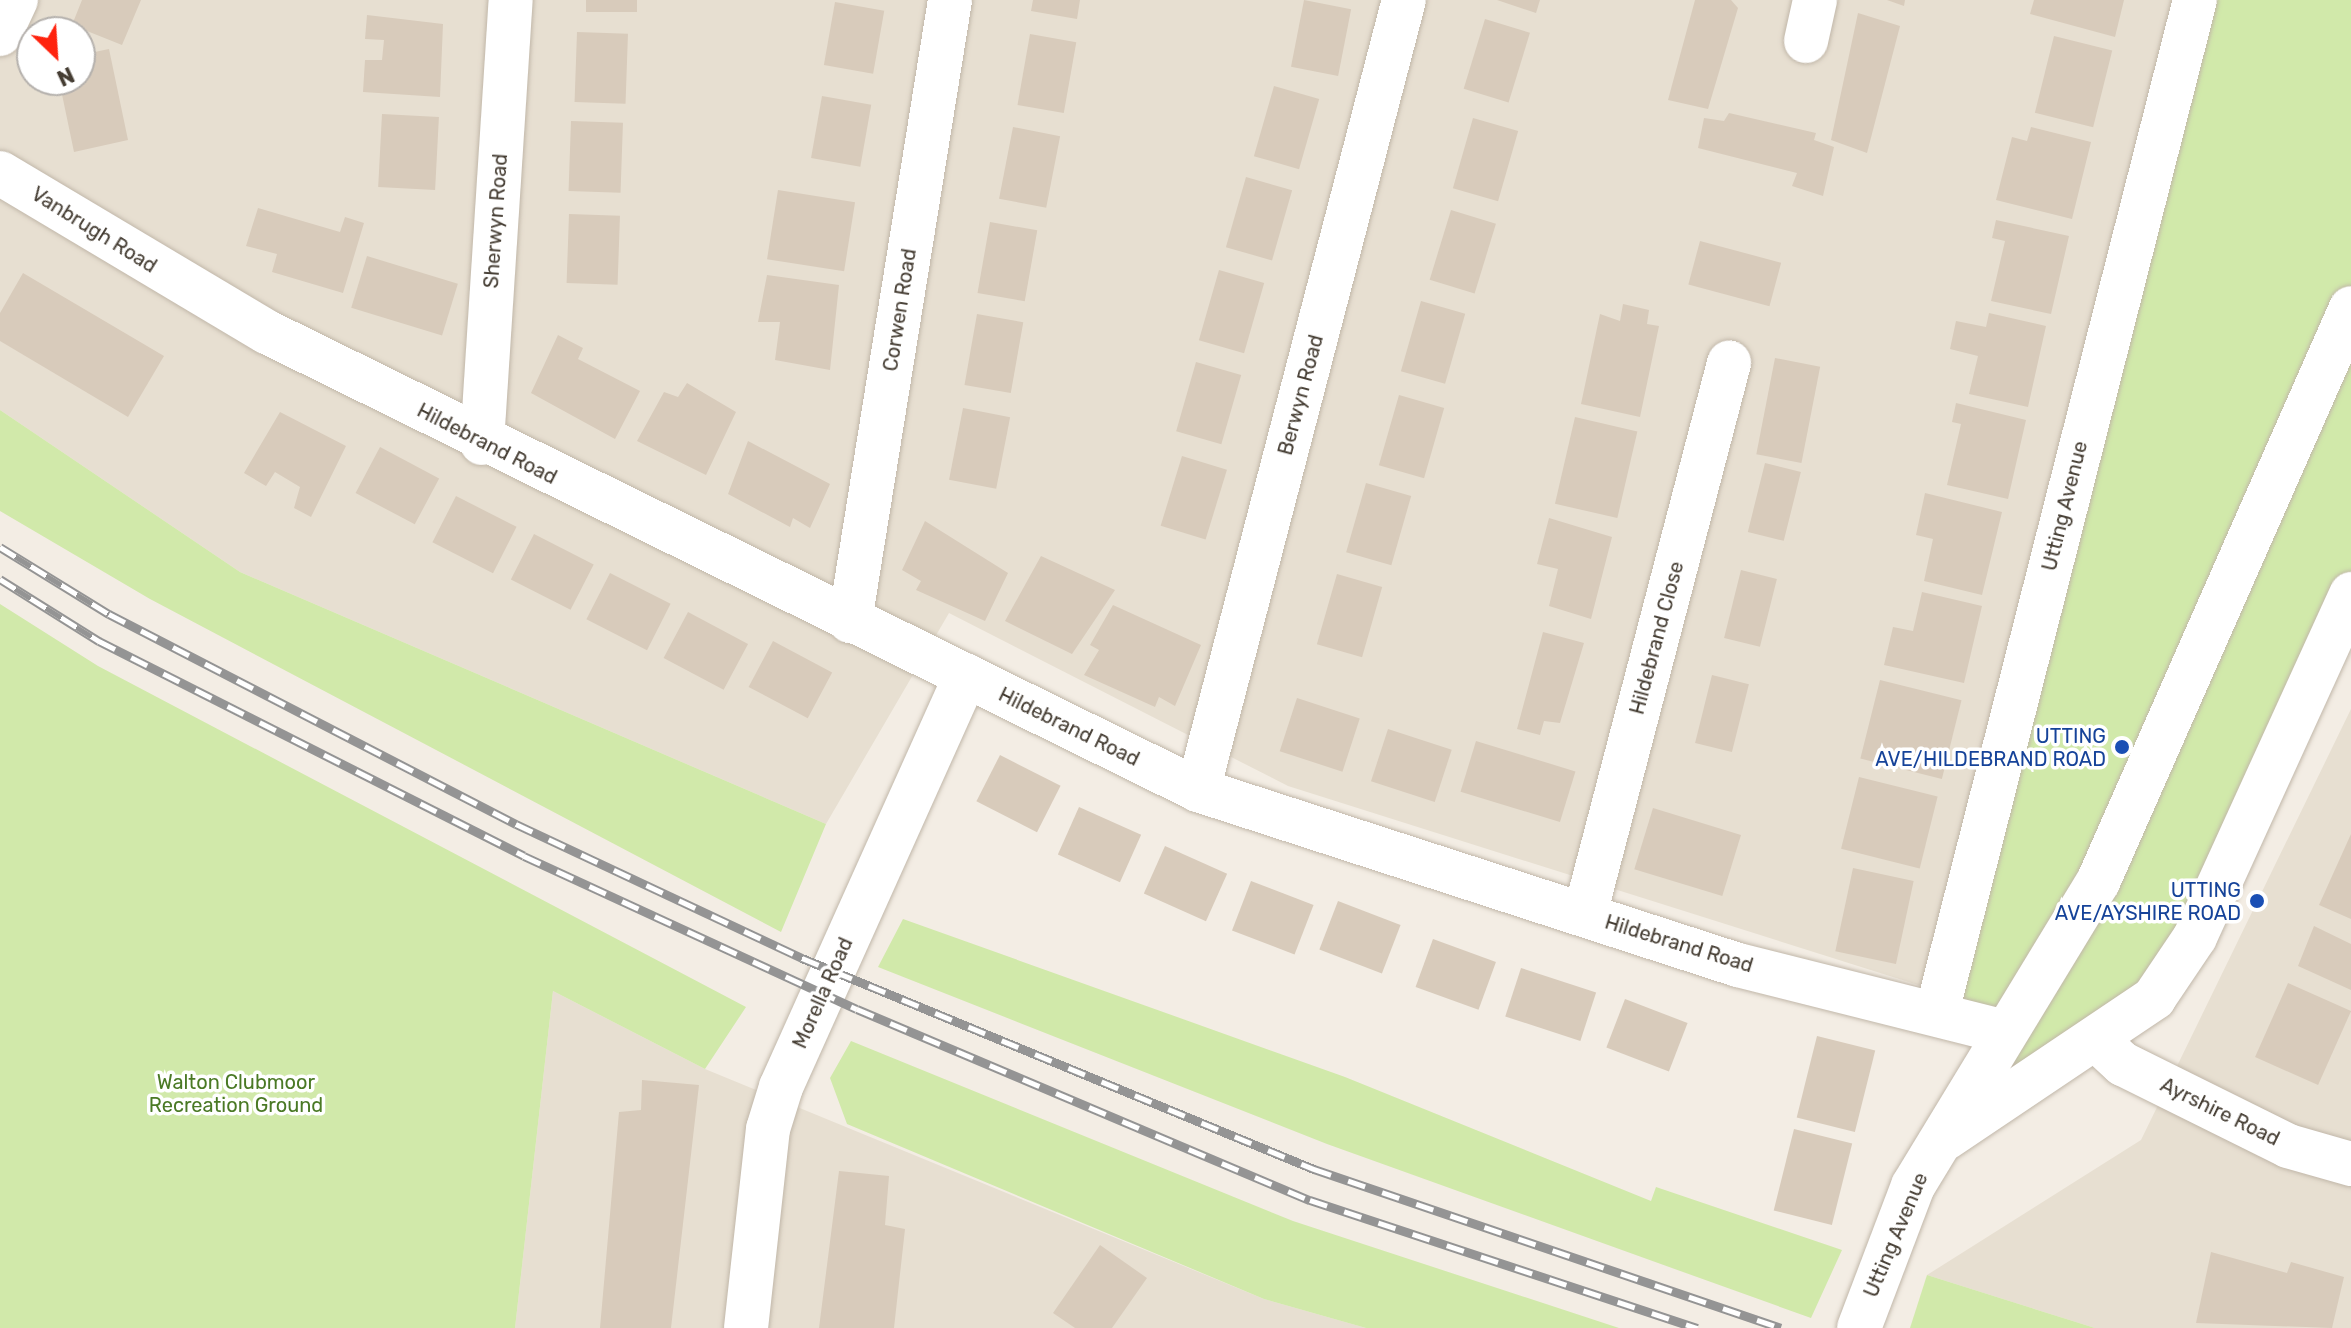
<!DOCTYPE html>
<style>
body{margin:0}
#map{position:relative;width:2351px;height:1328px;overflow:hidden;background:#f3ede4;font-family:Rubik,sans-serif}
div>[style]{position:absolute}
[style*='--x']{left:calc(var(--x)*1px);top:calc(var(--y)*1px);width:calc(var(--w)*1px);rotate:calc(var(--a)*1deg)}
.residential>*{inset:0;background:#e7dfd1}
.green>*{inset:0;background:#d1e9aa}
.building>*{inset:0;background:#d8cbbb;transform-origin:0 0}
.roads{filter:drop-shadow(0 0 2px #c1b7a9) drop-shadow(0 0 2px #c1b7a9)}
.minor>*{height:44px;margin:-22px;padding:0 22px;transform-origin:22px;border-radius:22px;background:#fff}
.tertiary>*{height:44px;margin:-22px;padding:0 22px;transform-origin:22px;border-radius:22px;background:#fff}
.rail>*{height:9px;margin-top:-4.5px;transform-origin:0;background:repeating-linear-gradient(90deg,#fff 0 18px,#949494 0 36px);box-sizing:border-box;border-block:2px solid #949494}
.dots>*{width:22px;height:22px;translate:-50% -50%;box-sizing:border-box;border:4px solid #fff;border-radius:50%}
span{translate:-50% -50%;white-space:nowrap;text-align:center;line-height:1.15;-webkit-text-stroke:7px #fff;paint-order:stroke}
.street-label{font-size:20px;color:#453d33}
.transit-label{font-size:20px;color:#164399}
.right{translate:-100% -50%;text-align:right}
.park-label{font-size:20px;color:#4a7925}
.north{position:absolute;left:16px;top:16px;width:80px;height:80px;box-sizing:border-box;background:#fff;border:2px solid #b5b1ad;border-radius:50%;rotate:155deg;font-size:22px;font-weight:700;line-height:32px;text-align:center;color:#453d33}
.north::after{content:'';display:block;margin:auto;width:28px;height:36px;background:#ff230e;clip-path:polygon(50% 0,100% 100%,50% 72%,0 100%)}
</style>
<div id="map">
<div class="residential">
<div style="clip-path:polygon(evenodd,0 0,2195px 0,1934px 990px,1288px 786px,949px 613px,826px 824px,240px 572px,0 410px,0 0,32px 32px,80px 32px,80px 80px,32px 80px,32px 32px)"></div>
<div style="clip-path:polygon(2351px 709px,2351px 1328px,2095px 1328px,1927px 1275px,2141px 1140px)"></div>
<div style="clip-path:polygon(553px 991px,705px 1069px,1264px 1299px,1366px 1328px,515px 1328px)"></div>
</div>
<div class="green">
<div style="clip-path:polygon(2195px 0,2351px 0,2351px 594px,2195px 937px,1937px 1144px,2003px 1032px,1937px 1012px)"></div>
<div style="clip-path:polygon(0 410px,240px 572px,826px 824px,781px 932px,150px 599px,0 511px)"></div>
<div style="clip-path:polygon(0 604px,98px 666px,746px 1007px,705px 1069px,553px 991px,515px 1328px,0 1328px)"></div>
<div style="clip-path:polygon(903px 919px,1345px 1077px,1651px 1201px,1656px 1187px,1842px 1250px,1811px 1318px,1327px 1144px,878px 967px)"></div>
<div style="clip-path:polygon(851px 1041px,1293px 1221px,1619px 1328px,1366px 1328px,1264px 1299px,847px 1124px,830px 1078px)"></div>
<div style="clip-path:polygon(1927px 1275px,2095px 1328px,1910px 1328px)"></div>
</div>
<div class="building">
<div style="clip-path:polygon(82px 0,141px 0,122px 45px,72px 25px)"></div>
<div style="left:586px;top:0;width:51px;height:12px"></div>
<div style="clip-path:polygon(1033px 0,1080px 0,1077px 19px,1031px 11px)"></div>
<div style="left:1304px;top:0;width:48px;height:68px;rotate:11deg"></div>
<div style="clip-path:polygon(1497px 0,1540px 0,1536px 13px)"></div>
<div style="clip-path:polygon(1695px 0,1731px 0,1738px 8px,1708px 109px,1668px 100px)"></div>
<div style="clip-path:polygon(1887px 0,1905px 0,1904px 6px)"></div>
<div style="clip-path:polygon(2034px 0,2124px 0,2115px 37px,2030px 14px)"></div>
<div style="left:835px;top:2px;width:50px;height:64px;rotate:10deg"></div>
<div style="clip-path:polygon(1858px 13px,1900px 26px,1867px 153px,1831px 140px)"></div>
<div style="clip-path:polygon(367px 15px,443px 24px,440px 97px,363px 92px,365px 60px,382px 60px,384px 40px,365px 39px)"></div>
<div style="left:1485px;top:19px;width:47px;height:73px;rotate:17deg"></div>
<div style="left:577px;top:32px;width:51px;height:70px;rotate:2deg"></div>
<div style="left:1030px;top:34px;width:47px;height:72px;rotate:10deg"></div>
<div style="left:2054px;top:36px;width:60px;height:79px;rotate:14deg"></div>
<div style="clip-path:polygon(109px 49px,128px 140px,74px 152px,59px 80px,80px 80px,80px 55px)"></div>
<div style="left:1274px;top:86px;width:47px;height:73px;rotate:16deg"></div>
<div style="left:822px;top:96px;width:50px;height:63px;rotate:10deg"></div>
<div style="clip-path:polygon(1729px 113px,1816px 133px,1814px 140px,1834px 147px,1823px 196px,1792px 186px,1797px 173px,1698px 148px,1704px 118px,1724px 121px)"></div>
<div style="left:382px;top:114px;width:57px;height:73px;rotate:3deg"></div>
<div style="left:1473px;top:118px;width:47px;height:73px;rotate:16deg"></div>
<div style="left:571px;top:121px;width:52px;height:70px;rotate:2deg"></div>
<div style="left:1013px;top:127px;width:48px;height:73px;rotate:11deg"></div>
<div style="clip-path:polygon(2031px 127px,2091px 142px,2072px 219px,1996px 200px,2012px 137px,2027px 141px)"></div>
<div style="left:1246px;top:177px;width:48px;height:73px;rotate:16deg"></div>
<div style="left:778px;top:190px;width:78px;height:70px;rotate:9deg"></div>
<div style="clip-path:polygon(258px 208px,340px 232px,345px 217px,364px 223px,343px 293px,272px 272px,277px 254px,246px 246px)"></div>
<div style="left:1451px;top:210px;width:47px;height:73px;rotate:17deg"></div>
<div style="left:569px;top:214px;width:51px;height:69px;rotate:2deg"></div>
<div style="clip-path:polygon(1996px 220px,2069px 236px,2051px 314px,1991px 301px,2005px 241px,1992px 238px)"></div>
<div style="left:990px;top:222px;width:48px;height:72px;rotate:10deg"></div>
<div style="left:1700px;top:241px;width:84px;height:45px;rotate:15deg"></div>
<div style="left:367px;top:256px;width:95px;height:54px;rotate:17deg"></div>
<div style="left:1219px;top:270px;width:47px;height:73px;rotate:16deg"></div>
<div style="clip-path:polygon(23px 273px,164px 356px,128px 417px,0 341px,0 313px)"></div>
<div style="clip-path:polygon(767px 275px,839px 285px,830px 370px,775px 360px,780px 322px,758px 322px)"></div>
<div style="left:1421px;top:301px;width:46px;height:73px;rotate:16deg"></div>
<div style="clip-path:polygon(1623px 304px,1649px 310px,1647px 324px,1659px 326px,1640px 417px,1581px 404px,1600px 314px,1620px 321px)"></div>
<div style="clip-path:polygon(1989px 313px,2046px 326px,2028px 407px,1969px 394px,1978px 356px,1950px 349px,1956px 321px,1986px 327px)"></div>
<div style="left:977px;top:314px;width:47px;height:72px;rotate:10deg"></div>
<div style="clip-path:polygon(558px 335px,583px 348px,578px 359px,640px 391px,615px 439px,531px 393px)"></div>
<div style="left:1775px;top:358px;width:46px;height:98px;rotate:11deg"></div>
<div style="left:1196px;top:362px;width:47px;height:72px;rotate:16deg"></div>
<div style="clip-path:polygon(687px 383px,736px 412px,706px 475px,637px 441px,664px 392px,678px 397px)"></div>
<div style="left:1399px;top:395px;width:47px;height:73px;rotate:16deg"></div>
<div style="clip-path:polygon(1956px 403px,2026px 420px,2008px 499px,1947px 485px,1961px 424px,1952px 422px)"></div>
<div style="left:963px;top:408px;width:48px;height:73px;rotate:11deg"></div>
<div style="clip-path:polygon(280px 412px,346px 446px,311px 517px,294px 508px,300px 487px,275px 472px,266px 486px,244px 473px)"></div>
<div style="left:1575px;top:417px;width:64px;height:89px;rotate:13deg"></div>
<div style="clip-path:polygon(748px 441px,830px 484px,810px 528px,793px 518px,790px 527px,728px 494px)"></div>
<div style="left:380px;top:447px;width:67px;height:52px;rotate:28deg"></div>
<div style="left:1182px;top:456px;width:47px;height:73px;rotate:17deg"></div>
<div style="left:1765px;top:463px;width:37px;height:71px;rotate:14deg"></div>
<div style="left:1366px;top:483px;width:47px;height:72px;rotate:16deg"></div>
<div style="clip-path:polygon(1925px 493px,2002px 512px,1982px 595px,1924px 581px,1933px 539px,1916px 535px)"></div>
<div style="left:456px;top:496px;width:68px;height:52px;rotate:27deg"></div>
<div style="clip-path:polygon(1549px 518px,1612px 537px,1591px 619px,1549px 606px,1558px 569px,1537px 564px)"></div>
<div style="clip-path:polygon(925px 521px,1008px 573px,985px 621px,916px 590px,921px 581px,902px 570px)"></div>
<div style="left:534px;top:534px;width:67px;height:51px;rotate:27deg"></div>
<div style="clip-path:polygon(1041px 556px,1115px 590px,1072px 654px,1005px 621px)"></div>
<div style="left:1741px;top:570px;width:37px;height:70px;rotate:14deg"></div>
<div style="left:610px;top:573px;width:68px;height:52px;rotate:27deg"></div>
<div style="left:1337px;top:574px;width:47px;height:73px;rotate:16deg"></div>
<div style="clip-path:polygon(1922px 592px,1982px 606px,1964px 683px,1884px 665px,1893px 627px,1913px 631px)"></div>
<div style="clip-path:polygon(1113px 605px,1201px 645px,1175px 706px,1159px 697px,1155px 707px,1084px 675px,1099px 650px,1090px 645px)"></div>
<div style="left:688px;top:612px;width:68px;height:52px;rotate:28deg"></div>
<div style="clip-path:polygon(1543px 632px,1584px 643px,1560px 723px,1544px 721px,1540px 735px,1517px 729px)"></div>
<div style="left:773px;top:641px;width:67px;height:52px;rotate:28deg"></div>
<div style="left:1712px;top:675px;width:38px;height:70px;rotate:14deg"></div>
<div style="left:1880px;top:680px;width:84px;height:81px;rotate:14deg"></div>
<div style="left:1297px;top:698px;width:66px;height:56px;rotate:18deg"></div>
<div style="left:1388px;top:729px;width:67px;height:55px;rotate:18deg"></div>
<div style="left:1476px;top:741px;width:104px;height:53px;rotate:17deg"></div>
<div style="left:1000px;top:755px;width:68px;height:52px;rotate:27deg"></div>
<div style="left:1859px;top:777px;width:81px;height:74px;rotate:14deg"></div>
<div style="left:1079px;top:807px;width:68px;height:52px;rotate:24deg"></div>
<div style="left:1653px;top:808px;width:92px;height:64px;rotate:17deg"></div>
<div style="clip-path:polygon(2351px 834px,2351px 919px,2319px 905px)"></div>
<div style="left:1165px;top:846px;width:68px;height:52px;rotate:24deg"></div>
<div style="left:1853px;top:868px;width:62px;height:85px;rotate:12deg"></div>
<div style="left:1251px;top:881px;width:67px;height:53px;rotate:21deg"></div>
<div style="left:1338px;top:901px;width:67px;height:52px;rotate:21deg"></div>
<div style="clip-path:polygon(2314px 926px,2351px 944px,2351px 990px,2298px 966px)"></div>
<div style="left:1433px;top:939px;width:67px;height:51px;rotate:20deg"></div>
<div style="left:1521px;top:968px;width:79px;height:51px;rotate:18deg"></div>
<div style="left:2288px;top:983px;width:69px;height:81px;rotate:24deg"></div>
<div style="left:1625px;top:999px;width:67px;height:52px;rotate:21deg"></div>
<div style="left:1817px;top:1036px;width:60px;height:84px;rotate:14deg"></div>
<div style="clip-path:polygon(642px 1080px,699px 1085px,671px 1328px,600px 1328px,619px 1112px,641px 1110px)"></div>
<div style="left:1794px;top:1129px;width:60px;height:84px;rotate:14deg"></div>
<div style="clip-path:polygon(839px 1171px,889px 1176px,885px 1225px,905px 1229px,894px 1328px,819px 1328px)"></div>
<div style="clip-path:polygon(1100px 1245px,1147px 1278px,1112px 1328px,1075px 1328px,1053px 1313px)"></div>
<div style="clip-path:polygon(2211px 1252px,2287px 1273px,2291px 1262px,2344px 1277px,2332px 1328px,2196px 1323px)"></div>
</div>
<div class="roads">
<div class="minor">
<div style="--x:0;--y:34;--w:38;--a:-65"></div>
<div style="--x:1806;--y:41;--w:42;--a:-77.6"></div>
<div style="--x:0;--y:173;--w:311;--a:30.8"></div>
<div style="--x:267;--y:332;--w:1038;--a:26.19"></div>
<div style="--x:1198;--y:790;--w:568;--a:17.96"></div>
<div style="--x:1738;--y:965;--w:274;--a:14.1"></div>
<div style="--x:482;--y:443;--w:444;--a:-86.3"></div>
<div style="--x:850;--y:621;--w:629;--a:-80.85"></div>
<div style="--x:1198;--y:790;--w:816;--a:-75.39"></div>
<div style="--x:1585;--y:914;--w:570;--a:-75.35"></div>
<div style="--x:1937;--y:1012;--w:1044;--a:-75.7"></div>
<div style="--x:2099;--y:1042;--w:33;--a:43"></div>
<div style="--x:2123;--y:1064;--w:184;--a:26.4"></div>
<div style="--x:2288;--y:1146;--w:66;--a:15.9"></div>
<div style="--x:746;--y:1328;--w:200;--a:-83.7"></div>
<div style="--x:768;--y:1129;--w:44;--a:-72.8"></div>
<div style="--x:781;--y:1087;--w:451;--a:-65.8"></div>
</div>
<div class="tertiary">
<div style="--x:1946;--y:1138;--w:251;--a:-33.9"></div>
<div style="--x:2154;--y:998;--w:73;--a:-56.1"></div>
<div style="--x:2195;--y:937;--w:377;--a:-65.5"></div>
<div style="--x:1859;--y:1328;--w:152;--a:-69.2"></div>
<div style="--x:1913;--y:1186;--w:356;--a:-58.7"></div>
<div style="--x:2098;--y:882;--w:627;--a:-66.21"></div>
</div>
</div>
<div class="rail">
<div style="--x:0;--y:547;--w:128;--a:31.6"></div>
<div style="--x:109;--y:614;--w:458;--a:27.3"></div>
<div style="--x:516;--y:824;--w:316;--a:25.1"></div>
<div style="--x:802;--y:958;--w:554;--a:22.4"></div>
<div style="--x:1314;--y:1169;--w:493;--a:18.8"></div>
<div style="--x:0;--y:579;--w:117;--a:32.1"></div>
<div style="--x:99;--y:641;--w:476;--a:26.8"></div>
<div style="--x:524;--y:856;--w:366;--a:24.7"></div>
<div style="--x:857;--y:1009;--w:492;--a:22.9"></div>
<div style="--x:1310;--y:1200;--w:408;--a:18.3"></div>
</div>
<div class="dots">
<div style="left:2122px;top:747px;background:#1a4fb4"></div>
<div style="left:2257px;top:901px;background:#1a4fb4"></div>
</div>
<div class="street-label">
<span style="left:496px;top:221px;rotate:-86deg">Sherwyn Road</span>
<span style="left:94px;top:230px;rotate:32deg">Vanbrugh Road</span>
<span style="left:900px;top:310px;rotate:-81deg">Corwen Road</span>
<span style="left:1301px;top:395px;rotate:-75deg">Berwyn Road</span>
<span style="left:487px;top:444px;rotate:27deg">Hildebrand Road</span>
<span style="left:2065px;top:506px;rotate:-76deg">Utting Avenue</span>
<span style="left:1657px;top:638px;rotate:-75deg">Hildebrand Close</span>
<span style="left:1069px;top:727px;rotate:26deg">Hildebrand Road</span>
<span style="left:1679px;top:944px;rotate:17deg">Hildebrand Road</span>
<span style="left:823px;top:993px;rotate:-66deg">Morella Road</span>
<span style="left:2220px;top:1112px;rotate:26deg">Ayrshire Road</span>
<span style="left:1896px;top:1235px;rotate:-67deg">Utting Avenue</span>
</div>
<div class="transit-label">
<span class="right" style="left:2106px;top:748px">UTTING<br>AVE/HILDEBRAND ROAD</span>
<span class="right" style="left:2241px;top:902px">UTTING<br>AVE/AYSHIRE ROAD</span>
</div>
<div class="park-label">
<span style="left:236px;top:1094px">Walton Clubmoor<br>Recreation Ground</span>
</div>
<div class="north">N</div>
</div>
